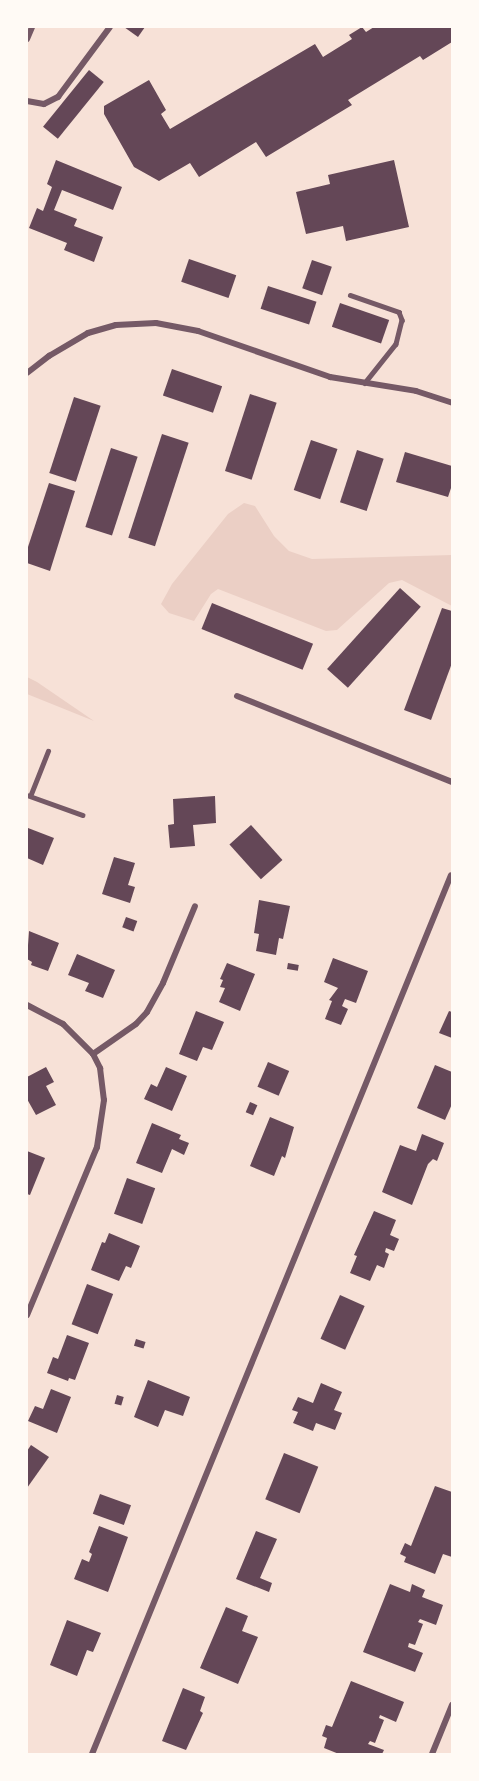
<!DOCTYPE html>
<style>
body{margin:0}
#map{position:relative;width:479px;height:1781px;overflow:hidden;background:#f7e1d7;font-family:"PT Serif",serif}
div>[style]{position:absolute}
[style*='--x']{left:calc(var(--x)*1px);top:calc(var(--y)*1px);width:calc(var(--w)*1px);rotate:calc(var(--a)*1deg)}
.green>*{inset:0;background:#ebcfc5}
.building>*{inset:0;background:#644757;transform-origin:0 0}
.service>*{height:4.5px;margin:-2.25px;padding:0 2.25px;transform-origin:2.25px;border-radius:2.25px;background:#755966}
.minor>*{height:6px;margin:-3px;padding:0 3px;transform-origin:3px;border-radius:3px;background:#755966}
span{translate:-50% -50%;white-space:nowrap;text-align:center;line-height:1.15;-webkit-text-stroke:5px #fffaf5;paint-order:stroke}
.frame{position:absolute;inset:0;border:28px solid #fffaf5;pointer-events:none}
</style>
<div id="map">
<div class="green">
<div style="clip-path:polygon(244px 503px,255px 506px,274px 536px,289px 551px,312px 559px,452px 555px,452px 606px,402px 580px,389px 583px,337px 630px,326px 631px,218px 589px,211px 594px,194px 621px,169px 613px,161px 604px,172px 584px,228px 514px)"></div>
<div style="clip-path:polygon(27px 677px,37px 682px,94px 721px,27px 694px)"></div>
</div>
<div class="building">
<div style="clip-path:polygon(124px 27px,145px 27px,138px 37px)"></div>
<div style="clip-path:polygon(362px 27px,366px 32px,374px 27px,452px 27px,452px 42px,423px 60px,420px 56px,348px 100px,352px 105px,266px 157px,256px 142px,199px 177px,190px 163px,159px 181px,134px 167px,104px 114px,104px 106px,149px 80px,166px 110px,161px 114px,170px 129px,315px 44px,323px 57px,352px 39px,349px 35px)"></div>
<div style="left:89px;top:70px;width:19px;height:73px;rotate:39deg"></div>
<div style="clip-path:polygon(56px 160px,122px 187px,113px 210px,62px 190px,54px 210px,77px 219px,74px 226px,103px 237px,94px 262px,64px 250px,67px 243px,29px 228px,37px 208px,43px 211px,52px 187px,47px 184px)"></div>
<div style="clip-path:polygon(394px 160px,409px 227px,346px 241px,343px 226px,306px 234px,296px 192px,330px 184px,328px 175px)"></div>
<div style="left:189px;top:259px;width:50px;height:24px;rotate:19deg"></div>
<div style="left:312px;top:260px;width:21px;height:30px;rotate:19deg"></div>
<div style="left:268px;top:286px;width:51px;height:24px;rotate:18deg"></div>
<div style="left:340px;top:303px;width:52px;height:25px;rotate:19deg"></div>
<div style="left:172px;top:369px;width:53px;height:28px;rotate:19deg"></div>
<div style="left:250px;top:394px;width:28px;height:81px;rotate:18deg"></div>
<div style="left:74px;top:397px;width:28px;height:80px;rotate:18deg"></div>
<div style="left:162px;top:434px;width:28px;height:109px;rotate:18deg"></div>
<div style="left:311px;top:440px;width:28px;height:53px;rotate:19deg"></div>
<div style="left:111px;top:448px;width:28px;height:83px;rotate:18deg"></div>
<div style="left:357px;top:450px;width:28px;height:55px;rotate:18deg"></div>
<div style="clip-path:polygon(405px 452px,452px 466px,452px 485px,448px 497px,396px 482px)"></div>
<div style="clip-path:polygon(49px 483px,75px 491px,50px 571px,27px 563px,27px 550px)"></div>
<div style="left:400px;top:588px;width:28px;height:109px;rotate:42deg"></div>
<div style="left:212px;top:603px;width:109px;height:28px;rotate:22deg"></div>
<div style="clip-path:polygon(442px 608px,452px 611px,452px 663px,431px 720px,404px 710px)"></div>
<div style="clip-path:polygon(215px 796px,216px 823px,193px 825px,195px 846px,170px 848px,168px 825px,174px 824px,173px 799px)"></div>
<div style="left:251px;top:825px;width:47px;height:29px;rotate:48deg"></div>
<div style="clip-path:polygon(28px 828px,54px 838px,43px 865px,27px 858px)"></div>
<div style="clip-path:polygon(114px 857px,135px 863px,128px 885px,135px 887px,130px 903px,102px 894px)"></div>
<div style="clip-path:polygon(259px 900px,290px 906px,283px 939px,279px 938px,276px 955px,256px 951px,259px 934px,254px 933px)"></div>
<div style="left:126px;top:917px;width:12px;height:11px;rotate:20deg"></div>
<div style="clip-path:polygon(29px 931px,59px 943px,48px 971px,31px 965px,32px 962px,27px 959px)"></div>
<div style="clip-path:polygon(77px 954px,115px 970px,103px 998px,85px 991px,89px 983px,68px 975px)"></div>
<div style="clip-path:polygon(333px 958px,368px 971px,356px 1003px,345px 999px,342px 1006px,348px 1009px,341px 1025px,325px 1019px,332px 1001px,329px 1000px,338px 988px,324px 982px)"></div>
<div style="clip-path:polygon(227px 963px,255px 974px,240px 1011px,219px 1002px,225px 988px,220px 987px,223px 980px,220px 979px)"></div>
<div style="left:288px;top:963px;width:11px;height:6px;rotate:10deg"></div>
<div style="clip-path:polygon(196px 1011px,224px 1022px,212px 1050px,203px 1047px,197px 1061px,179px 1054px)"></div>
<div style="clip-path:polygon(449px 1011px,452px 1012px,452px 1038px,439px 1033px)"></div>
<div style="left:268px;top:1062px;width:23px;height:27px;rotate:23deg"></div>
<div style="clip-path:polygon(435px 1065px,452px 1072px,452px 1104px,445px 1120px,417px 1108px)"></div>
<div style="clip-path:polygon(46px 1067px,54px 1082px,46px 1086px,56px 1105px,36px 1115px,27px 1099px,27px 1077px)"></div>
<div style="clip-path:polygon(166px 1067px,187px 1076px,172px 1111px,144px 1099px,151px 1084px,157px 1087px)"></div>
<div style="left:250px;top:1102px;width:8px;height:11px;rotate:23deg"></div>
<div style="clip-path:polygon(270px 1117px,294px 1127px,285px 1158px,282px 1156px,274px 1176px,250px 1166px)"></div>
<div style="clip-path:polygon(152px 1123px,181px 1135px,179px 1139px,189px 1143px,184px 1155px,172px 1149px,162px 1173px,136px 1163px)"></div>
<div style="clip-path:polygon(422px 1134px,444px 1143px,437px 1161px,433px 1159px,428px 1164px,412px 1205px,382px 1192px,400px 1145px,416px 1151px)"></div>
<div style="clip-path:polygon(27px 1151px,45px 1158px,30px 1195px,27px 1194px)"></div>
<div style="left:127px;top:1178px;width:30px;height:38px;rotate:20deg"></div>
<div style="clip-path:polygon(374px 1211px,396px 1220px,390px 1235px,399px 1239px,394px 1251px,386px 1248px,385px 1252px,389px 1254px,384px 1268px,377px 1265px,370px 1281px,350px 1273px,357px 1256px,354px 1255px)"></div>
<div style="clip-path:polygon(109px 1233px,140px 1246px,131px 1268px,126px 1266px,119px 1281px,91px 1270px,102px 1242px,105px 1243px)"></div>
<div style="left:87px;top:1284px;width:28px;height:43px;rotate:21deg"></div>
<div style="left:340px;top:1295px;width:27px;height:48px;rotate:24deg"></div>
<div style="clip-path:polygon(67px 1335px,89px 1343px,75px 1380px,69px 1378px,68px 1381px,47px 1373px,53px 1357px,58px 1359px)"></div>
<div style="left:136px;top:1339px;width:10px;height:7px;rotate:17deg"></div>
<div style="clip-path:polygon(148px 1380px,190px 1397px,183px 1416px,165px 1410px,158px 1427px,134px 1417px)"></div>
<div style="clip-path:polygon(321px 1383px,342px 1392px,334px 1410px,342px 1413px,335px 1430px,316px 1423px,313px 1431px,293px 1423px,298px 1412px,292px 1410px,298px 1397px,313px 1403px)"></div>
<div style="clip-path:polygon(51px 1389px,71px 1397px,57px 1433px,28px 1421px,35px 1406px,43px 1409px)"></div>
<div style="left:117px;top:1395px;width:7px;height:9px;rotate:16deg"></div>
<div style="clip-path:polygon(31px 1445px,49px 1457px,27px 1488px,27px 1451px)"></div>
<div style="left:284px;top:1453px;width:37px;height:50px;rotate:22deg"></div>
<div style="clip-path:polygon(435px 1486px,452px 1492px,452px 1557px,443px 1554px,435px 1574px,404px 1562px,406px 1557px,400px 1554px,405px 1543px,411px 1546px)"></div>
<div style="left:100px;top:1494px;width:33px;height:21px;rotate:20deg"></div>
<div style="clip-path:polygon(99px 1526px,128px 1537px,108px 1592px,74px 1579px,82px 1559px,89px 1562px,92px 1554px,89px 1552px)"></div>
<div style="clip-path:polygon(256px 1531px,277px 1539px,260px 1578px,272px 1583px,269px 1592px,236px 1579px)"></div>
<div style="clip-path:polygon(390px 1584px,410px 1592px,412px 1584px,425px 1590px,422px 1597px,443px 1605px,436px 1625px,420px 1619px,418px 1622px,423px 1624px,415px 1645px,409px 1643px,408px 1647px,423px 1653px,415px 1672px,363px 1652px)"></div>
<div style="clip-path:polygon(226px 1607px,248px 1616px,242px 1631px,258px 1637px,238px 1684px,200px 1668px)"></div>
<div style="clip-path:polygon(67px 1620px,101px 1633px,93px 1652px,87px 1650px,77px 1676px,50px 1665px)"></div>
<div style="clip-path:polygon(351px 1681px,404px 1702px,396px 1722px,380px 1715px,379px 1718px,384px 1720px,375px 1743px,370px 1741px,368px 1744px,384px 1750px,382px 1754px,339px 1754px,324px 1748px,327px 1738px,322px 1736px,326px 1725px,332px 1727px)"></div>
<div style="clip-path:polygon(183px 1688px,205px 1697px,200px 1711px,203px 1713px,186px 1750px,162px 1741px)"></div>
</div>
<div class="service">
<div style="--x:350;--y:295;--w:52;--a:19.1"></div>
<div style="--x:399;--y:312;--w:9;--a:69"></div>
<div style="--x:402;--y:320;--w:25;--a:104"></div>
<div style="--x:396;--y:344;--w:50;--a:128.5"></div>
<div style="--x:31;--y:794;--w:46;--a:-68.4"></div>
<div style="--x:27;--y:795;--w:59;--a:19.7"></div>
</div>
<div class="minor">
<div style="--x:27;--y:39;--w:13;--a:-67"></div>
<div style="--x:27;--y:101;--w:17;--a:10"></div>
<div style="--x:44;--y:104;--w:16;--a:-27"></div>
<div style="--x:58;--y:97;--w:87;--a:-53.4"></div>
<div style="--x:27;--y:373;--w:28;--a:-38"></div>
<div style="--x:49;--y:356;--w:45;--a:-30.5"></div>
<div style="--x:88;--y:333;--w:29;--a:-16"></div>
<div style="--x:116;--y:325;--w:40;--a:-2.9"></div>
<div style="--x:156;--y:323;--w:43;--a:10.8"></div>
<div style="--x:198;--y:331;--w:140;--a:19.2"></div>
<div style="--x:330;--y:377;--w:87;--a:9.2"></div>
<div style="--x:416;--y:391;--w:38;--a:18"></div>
<div style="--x:237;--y:696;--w:232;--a:21.8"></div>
<div style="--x:27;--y:1005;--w:41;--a:27.8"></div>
<div style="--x:63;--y:1024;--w:42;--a:45"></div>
<div style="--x:93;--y:1054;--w:16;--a:63"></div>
<div style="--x:100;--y:1068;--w:32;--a:83"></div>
<div style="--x:104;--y:1100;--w:48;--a:98.5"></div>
<div style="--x:97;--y:1147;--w:182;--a:112.6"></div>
<div style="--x:93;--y:1054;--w:52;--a:-34.9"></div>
<div style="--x:136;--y:1024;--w:16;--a:-47"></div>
<div style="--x:147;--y:1012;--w:33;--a:-61"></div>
<div style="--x:163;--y:983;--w:83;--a:-67.4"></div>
<div style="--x:92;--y:1754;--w:949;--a:-67.78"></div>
<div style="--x:432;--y:1754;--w:53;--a:-67.8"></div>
</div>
<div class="frame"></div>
</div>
